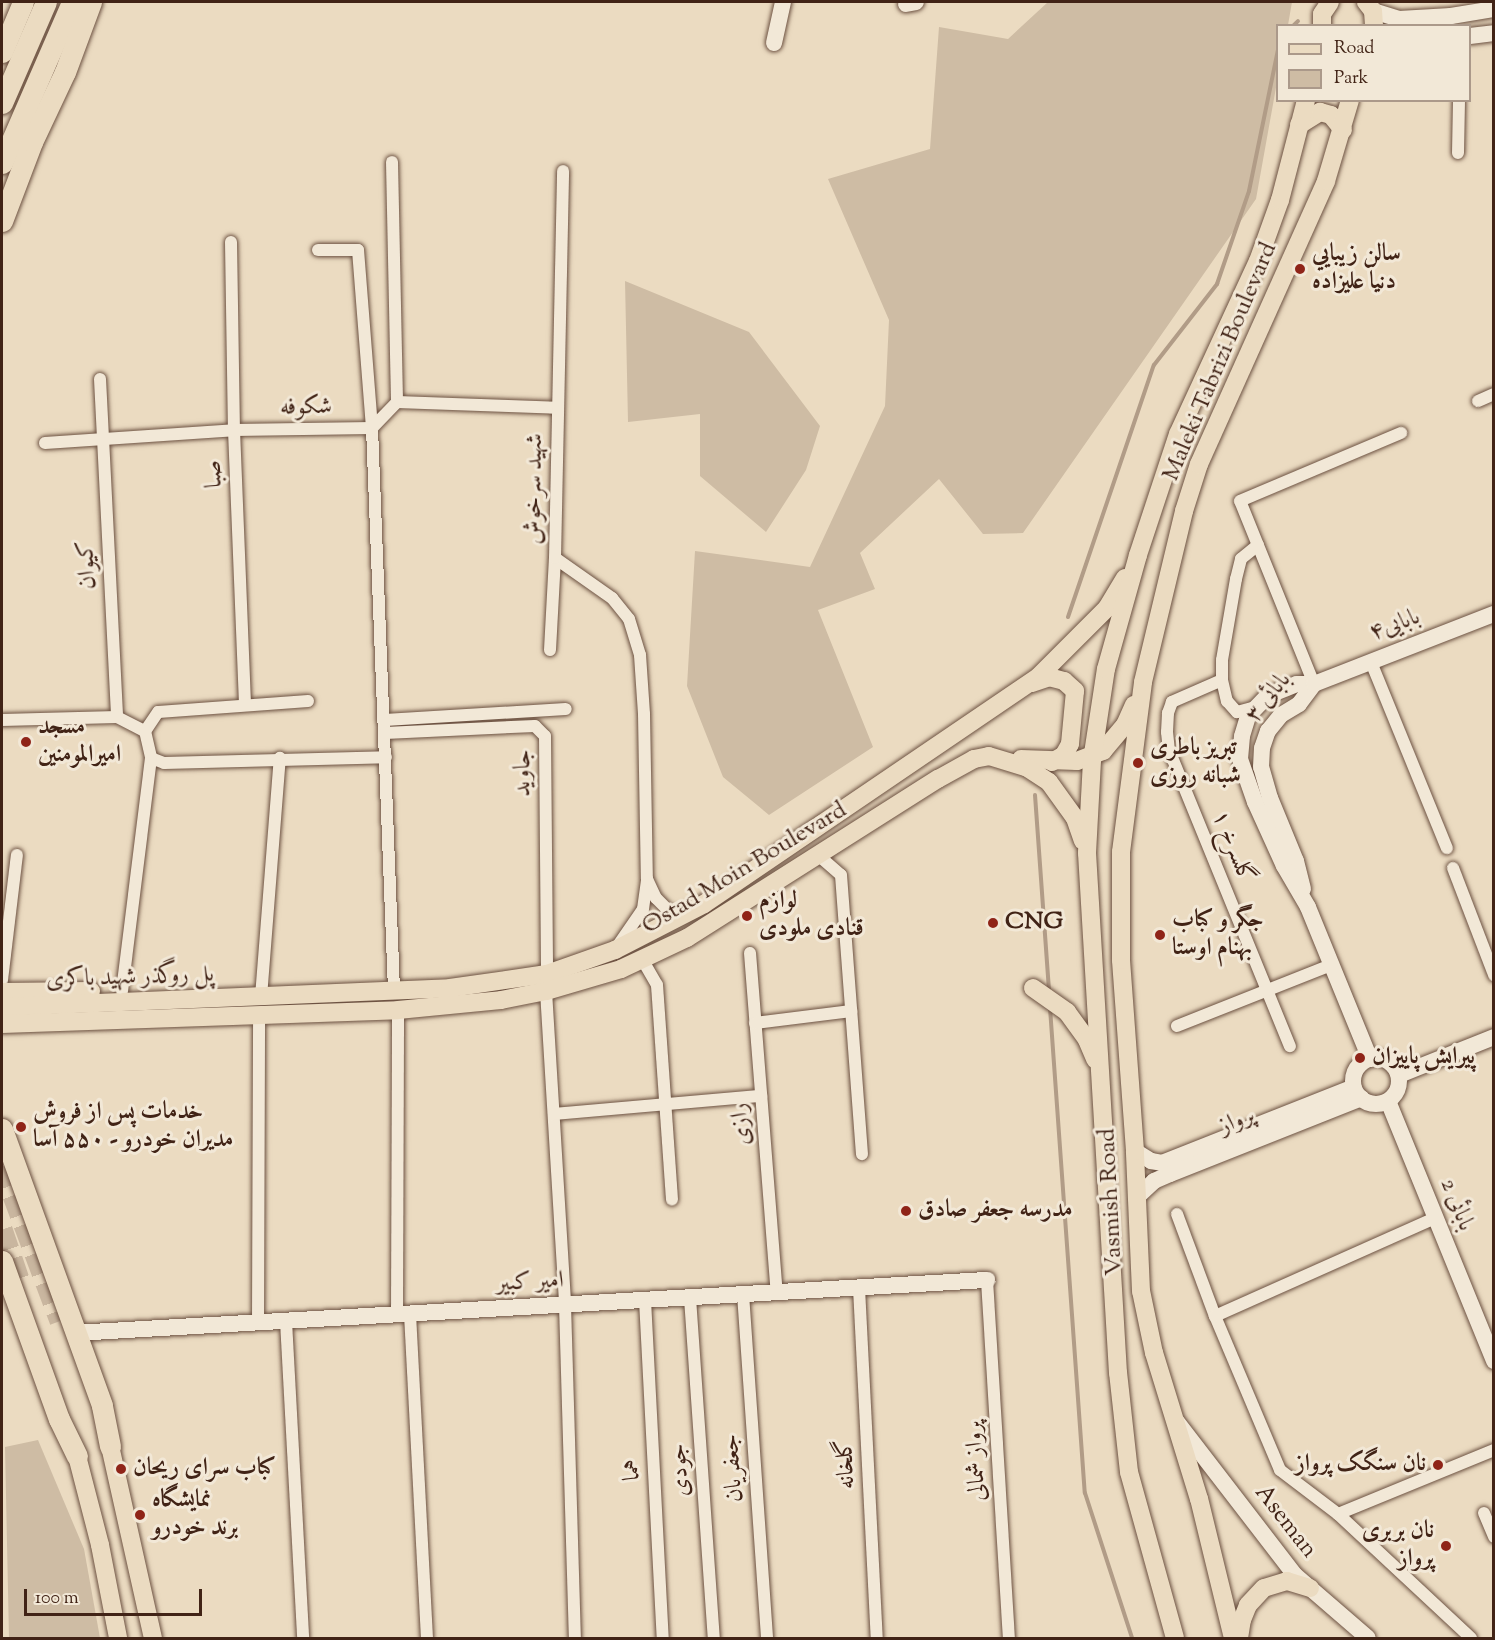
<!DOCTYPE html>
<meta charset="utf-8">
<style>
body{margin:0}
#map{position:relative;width:1495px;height:1640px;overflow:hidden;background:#ebdbc1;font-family:"Sorts Mill Goudy",Amiri,serif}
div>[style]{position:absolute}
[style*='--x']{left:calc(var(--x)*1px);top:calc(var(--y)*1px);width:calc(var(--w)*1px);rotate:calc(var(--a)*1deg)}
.green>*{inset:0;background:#cebca4}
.stream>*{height:4px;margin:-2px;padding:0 2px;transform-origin:2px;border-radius:2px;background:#b19c87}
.highway-tunnel>*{height:21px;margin-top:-10.5px;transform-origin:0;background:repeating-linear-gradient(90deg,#c9b69f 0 21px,transparent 0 31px)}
.roads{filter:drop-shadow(0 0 2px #6c5141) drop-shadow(0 0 2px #6c5141)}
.street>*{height:12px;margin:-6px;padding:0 6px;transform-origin:6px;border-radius:6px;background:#f2e8d7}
.secondary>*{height:16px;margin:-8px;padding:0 8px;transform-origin:8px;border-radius:8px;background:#f2e8d7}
.secondary>.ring{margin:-8px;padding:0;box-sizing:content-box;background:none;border:16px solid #f2e8d7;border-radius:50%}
.primary>*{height:18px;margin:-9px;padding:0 9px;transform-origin:9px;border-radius:9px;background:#ebdbc1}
.highway>*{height:21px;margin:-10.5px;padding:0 10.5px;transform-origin:10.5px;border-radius:10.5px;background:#ebdbc1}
.dots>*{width:16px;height:16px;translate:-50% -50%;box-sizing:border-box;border:3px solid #f2e8d7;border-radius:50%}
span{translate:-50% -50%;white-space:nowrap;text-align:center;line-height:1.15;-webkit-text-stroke:6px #f2e8d7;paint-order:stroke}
.poi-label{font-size:24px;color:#412316;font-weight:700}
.left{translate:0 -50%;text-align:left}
.right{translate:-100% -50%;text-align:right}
.street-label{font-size:24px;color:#412316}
.frame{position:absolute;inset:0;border:3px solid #412316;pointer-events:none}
.legend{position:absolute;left:1276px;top:24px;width:195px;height:78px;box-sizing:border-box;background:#f2e8d7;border:2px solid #ab998a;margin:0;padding:8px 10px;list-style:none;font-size:18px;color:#412316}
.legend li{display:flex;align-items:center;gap:12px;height:30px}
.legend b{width:30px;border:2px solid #ab998a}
.scale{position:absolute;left:24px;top:1589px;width:178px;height:27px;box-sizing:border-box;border:3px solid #412316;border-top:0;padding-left:8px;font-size:18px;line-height:21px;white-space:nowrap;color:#412316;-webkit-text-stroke:4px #f2e8d7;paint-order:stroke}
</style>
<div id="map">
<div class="green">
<div style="clip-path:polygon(1048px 2px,1292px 2px,1288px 25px,1278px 26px,1277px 82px,1256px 199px,1023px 533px,983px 534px,939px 479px,860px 553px,875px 589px,818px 610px,873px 747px,769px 815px,723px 777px,687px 686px,695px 551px,810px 567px,885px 406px,889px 320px,828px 179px,930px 149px,939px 27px,1008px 39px)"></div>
<div style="clip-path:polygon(625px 281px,749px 332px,820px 426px,806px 470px,766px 532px,700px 476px,700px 414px,628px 422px)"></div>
<div style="clip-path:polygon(38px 1440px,84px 1549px,100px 1638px,9px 1638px,5px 1447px)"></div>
</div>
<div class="stream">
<div style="--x:1293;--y:26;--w:7;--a:-45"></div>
<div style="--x:1068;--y:617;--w:266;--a:-71.2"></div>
<div style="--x:1154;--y:365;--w:103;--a:-52.1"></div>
<div style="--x:1217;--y:284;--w:98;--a:-71"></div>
<div style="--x:1249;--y:191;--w:144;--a:-78.4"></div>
<div style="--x:1035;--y:795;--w:196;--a:85.9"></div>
<div style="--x:1050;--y:1008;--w:486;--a:85.9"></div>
<div style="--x:1085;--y:1493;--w:152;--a:72"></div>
</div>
<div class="highway-tunnel">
<div style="--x:2;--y:1166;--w:165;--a:69.4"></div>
<div style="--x:2;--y:1229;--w:56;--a:71.2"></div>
</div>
<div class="roads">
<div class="street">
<div style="--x:1458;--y:153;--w:53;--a:-88.9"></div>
<div style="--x:392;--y:162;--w:240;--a:88.8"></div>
<div style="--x:231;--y:242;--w:188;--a:89.1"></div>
<div style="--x:234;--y:430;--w:275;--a:87.7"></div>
<div style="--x:318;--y:250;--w:40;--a:0"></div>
<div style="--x:358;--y:250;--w:179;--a:85.5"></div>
<div style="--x:372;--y:428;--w:563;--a:87.76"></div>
<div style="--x:100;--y:379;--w:338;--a:87.1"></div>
<div style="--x:117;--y:717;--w:31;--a:27"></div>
<div style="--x:1478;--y:401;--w:17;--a:-24"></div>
<div style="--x:45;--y:443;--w:189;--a:-3.9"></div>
<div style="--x:234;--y:430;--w:138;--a:-0.8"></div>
<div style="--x:372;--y:428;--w:36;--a:-46"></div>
<div style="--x:397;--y:402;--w:160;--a:2.1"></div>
<div style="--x:1258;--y:545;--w:22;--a:141"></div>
<div style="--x:1241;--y:559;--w:21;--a:104"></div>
<div style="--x:1236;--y:579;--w:82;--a:99.8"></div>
<div style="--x:1222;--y:660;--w:20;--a:90"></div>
<div style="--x:1222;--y:680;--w:55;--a:156.3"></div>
<div style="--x:1172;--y:702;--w:12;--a:110"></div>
<div style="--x:1168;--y:713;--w:19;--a:93"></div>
<div style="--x:1167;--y:732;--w:18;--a:84"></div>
<div style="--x:1169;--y:750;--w:320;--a:67.8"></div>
<div style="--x:555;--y:558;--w:70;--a:35.1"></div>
<div style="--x:612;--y:598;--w:27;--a:51"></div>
<div style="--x:629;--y:619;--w:38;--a:73"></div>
<div style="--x:640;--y:655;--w:59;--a:86.1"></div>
<div style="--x:644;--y:714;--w:165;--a:89"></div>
<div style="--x:550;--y:650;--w:92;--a:-86.9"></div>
<div style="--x:555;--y:558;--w:387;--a:-88.8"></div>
<div style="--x:1371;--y:662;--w:201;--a:67.8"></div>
<div style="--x:1222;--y:680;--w:22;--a:77"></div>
<div style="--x:1227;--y:701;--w:15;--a:48"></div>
<div style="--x:1237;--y:712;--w:20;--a:-15"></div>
<div style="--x:1314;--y:684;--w:197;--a:-112"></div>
<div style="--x:1240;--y:501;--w:175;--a:-22.9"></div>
<div style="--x:308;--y:701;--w:150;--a:175.8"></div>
<div style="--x:158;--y:712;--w:23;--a:124"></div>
<div style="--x:145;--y:731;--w:28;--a:77"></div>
<div style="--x:151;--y:758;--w:14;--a:21"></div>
<div style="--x:164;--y:763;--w:222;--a:-1.5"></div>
<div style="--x:2;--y:720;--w:115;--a:-1.5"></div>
<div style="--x:385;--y:720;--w:181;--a:-3.5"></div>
<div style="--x:385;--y:733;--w:150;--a:-2.7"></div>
<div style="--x:535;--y:726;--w:14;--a:45"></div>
<div style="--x:545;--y:736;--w:238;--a:89.5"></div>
<div style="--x:818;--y:855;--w:30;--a:41"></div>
<div style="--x:841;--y:875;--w:280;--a:85.7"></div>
<div style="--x:1453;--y:868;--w:115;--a:69"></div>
<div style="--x:617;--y:947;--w:46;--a:-55.6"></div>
<div style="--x:643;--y:909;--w:30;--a:-82"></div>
<div style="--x:647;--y:879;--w:21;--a:65"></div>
<div style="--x:656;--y:898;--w:20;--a:45"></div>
<div style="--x:670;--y:912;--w:16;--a:0"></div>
<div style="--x:750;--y:953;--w:341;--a:85.5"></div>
<div style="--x:642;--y:959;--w:30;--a:60"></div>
<div style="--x:657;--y:985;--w:215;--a:86"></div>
<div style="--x:2;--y:980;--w:126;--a:-83.2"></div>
<div style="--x:122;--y:991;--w:235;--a:-82.9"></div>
<div style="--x:546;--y:991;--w:315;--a:86.5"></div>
<div style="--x:565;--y:1305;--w:333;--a:88.3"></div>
<div style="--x:261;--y:997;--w:240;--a:-85.5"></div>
<div style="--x:755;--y:1023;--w:97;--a:-7.1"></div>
<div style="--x:1177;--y:1026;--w:166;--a:-21.6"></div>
<div style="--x:554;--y:1114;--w:208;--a:-5"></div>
<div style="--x:1177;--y:1214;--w:109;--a:69.6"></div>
<div style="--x:1215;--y:1316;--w:167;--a:67.1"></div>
<div style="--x:1280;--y:1470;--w:73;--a:37.2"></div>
<div style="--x:1338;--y:1514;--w:182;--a:43"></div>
<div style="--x:987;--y:1280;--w:359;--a:86.5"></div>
<div style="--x:859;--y:1288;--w:350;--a:87.1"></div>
<div style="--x:743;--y:1294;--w:345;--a:86"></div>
<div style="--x:690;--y:1298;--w:341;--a:86"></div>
<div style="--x:645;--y:1300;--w:338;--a:87"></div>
<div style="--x:410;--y:1314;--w:324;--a:87"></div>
<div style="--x:397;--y:1315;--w:305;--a:-89.8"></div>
<div style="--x:1215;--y:1316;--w:241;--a:-24"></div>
<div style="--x:286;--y:1321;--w:317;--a:86.9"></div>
<div style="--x:258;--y:1323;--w:307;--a:-89.8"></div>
<div style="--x:1484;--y:1513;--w:26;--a:67"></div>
<div style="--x:1338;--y:1514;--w:169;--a:-22.3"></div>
</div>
<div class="secondary">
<div style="--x:906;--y:4;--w:10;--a:-11"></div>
<div style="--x:1373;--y:11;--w:27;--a:17"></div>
<div style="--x:1399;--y:19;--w:52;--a:-3.3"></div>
<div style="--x:1451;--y:16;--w:44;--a:-9.2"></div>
<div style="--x:1470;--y:36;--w:24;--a:-7"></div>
<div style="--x:774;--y:43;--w:42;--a:-77.6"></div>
<div style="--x:1303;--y:889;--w:29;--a:-104"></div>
<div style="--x:1296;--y:861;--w:68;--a:-112.4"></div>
<div style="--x:1270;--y:798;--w:32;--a:-106"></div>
<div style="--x:1261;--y:767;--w:19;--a:-87"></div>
<div style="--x:1262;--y:748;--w:18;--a:-71"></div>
<div style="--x:1268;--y:731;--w:21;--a:-51"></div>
<div style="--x:1281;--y:715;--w:21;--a:-31"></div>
<div style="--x:1299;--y:704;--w:25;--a:-53"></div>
<div class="ring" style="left:1353px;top:1058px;width:30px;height:30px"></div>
<div style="--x:1370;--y:1059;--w:164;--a:-112.2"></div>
<div style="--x:1308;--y:907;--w:48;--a:-120.3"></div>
<div style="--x:1284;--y:866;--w:70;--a:-114.4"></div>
<div style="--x:1255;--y:802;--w:46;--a:-109.2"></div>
<div style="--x:1240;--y:759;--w:23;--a:-85"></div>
<div style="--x:1242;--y:736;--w:21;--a:-73"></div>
<div style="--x:1248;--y:716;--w:28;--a:-46"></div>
<div style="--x:1267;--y:696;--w:32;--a:-22"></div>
<div style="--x:1297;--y:684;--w:17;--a:0"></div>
<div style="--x:1314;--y:684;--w:193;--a:-21.3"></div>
<div style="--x:1399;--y:1075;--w:102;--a:-21.8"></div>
<div style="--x:1388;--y:1101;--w:281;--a:67.8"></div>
<div style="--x:1135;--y:1151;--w:19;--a:32"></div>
<div style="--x:1151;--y:1161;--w:11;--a:10"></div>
<div style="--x:1162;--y:1163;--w:206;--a:-21.6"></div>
<div style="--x:1136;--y:1198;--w:25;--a:-43"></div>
<div style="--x:1154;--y:1181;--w:17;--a:-24"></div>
<div style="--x:1170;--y:1174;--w:206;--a:-21.6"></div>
<div style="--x:75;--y:1333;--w:914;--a:-3.33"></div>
<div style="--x:1177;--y:1422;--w:193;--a:52.4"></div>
<div style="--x:1295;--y:1575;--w:96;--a:40.8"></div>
</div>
<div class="primary">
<div style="--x:1366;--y:2;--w:11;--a:52"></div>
<div style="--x:1373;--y:11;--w:15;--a:86"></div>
<div style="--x:1322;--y:26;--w:12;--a:-90"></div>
<div style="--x:1322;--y:14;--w:14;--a:-56"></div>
<div style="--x:1299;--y:125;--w:25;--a:-32"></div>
<div style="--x:1320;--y:112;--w:11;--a:15"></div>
<div style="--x:1331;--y:115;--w:19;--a:51"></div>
<div style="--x:1032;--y:683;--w:18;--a:-19"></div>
<div style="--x:1049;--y:677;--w:16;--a:15"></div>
<div style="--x:1064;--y:681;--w:15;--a:42"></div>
<div style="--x:1075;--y:691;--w:53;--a:95.4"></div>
<div style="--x:1070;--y:744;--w:13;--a:119"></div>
<div style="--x:1064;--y:755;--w:14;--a:150"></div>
<div style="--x:1021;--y:759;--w:56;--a:2"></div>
<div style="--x:1077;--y:761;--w:28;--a:-21"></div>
<div style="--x:1103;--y:751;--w:34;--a:-50"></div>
<div style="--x:1125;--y:725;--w:22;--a:-66"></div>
<div style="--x:1033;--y:988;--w:42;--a:35.2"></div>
<div style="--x:1067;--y:1012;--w:34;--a:54"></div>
<div style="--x:1087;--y:1040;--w:21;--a:67"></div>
<div style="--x:2;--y:992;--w:89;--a:-0.6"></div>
<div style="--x:2;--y:1007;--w:448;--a:-2.4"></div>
<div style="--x:450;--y:988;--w:98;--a:-8.2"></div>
<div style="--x:547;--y:974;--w:72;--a:-19.4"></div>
<div style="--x:615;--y:950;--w:100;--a:-27.3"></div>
<div style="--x:704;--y:904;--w:405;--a:-34.2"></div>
<div style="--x:1039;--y:676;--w:96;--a:-45"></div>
<div style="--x:1107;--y:608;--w:35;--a:-59"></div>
<div style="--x:2;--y:1024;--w:396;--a:-2"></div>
<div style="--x:398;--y:1010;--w:103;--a:-5.5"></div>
<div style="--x:501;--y:1000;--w:46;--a:-11.3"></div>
<div style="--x:546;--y:991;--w:78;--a:-16.3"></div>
<div style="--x:621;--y:969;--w:73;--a:-25.2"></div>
<div style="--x:687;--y:938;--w:297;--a:-32.4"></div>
<div style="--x:938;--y:779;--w:41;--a:-29.1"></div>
<div style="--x:974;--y:759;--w:15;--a:-11"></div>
<div style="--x:989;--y:756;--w:39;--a:17"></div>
<div style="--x:1026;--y:767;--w:27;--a:33"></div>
<div style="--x:1049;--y:782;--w:44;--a:54.2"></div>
<div style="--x:1075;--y:818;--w:24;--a:71"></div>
<div style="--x:110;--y:1446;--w:197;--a:77.4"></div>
<div style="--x:77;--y:1456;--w:92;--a:75.5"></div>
<div style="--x:100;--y:1545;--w:95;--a:79"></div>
<div style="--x:1175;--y:1638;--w:172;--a:-105.5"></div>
<div style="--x:1129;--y:1472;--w:100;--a:-96.3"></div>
<div style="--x:1118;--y:1373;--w:521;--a:-93.41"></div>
<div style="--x:1087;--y:853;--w:93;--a:-86.9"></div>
<div style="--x:1092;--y:760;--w:92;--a:-81.3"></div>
<div style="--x:1106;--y:669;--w:118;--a:-74.3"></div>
<div style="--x:1138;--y:555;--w:127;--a:-71.7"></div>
<div style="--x:1178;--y:434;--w:191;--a:-65.2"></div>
<div style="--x:1258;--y:261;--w:65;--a:-70.2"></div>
<div style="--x:1280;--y:200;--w:103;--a:-75.4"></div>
<div style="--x:1233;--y:1638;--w:143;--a:-103.7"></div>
<div style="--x:1199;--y:1499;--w:153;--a:-107.1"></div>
<div style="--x:1154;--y:1353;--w:63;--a:-101.8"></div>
<div style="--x:1141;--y:1291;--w:140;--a:-92.5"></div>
<div style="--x:1135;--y:1151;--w:192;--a:-94.2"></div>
<div style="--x:1121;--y:960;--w:108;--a:-90"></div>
<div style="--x:1121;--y:852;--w:171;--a:-82.6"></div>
<div style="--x:1143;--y:682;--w:176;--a:-76.5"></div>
<div style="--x:1184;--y:511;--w:49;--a:-72.3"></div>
<div style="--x:1199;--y:464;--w:310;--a:-65.8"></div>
<div style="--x:1326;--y:181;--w:84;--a:-73.5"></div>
<div style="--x:1239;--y:1638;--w:18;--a:-81"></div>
<div style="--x:1242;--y:1620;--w:16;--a:-68"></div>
<div style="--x:1248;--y:1605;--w:23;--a:-47"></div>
<div style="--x:1264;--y:1588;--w:24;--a:-17"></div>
<div style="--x:1287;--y:1581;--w:24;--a:17"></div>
</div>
<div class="highway">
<div style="--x:2;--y:52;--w:54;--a:-67.2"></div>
<div style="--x:2;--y:103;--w:110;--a:-66.5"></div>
<div style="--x:2;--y:163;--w:176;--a:-66.5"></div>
<div style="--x:2;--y:221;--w:85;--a:-69.2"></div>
<div style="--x:32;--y:142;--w:77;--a:-64.8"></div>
<div style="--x:65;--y:72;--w:75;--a:-69.6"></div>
<div style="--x:2;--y:1129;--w:294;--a:70.1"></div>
<div style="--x:102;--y:1406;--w:41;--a:78.7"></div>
<div style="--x:2;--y:1261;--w:168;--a:70.2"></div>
<div style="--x:59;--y:1419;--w:41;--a:64.1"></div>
</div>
</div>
<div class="dots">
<div style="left:1300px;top:269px;background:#8f2418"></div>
<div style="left:26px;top:742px;background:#8f2418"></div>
<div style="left:1138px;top:763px;background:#8f2418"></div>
<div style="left:747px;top:916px;background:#8f2418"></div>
<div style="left:993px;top:923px;background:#8f2418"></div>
<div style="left:1160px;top:935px;background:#8f2418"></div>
<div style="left:1360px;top:1058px;background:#8f2418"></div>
<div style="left:21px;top:1127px;background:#8f2418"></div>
<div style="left:906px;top:1211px;background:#8f2418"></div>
<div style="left:1438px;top:1465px;background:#8f2418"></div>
<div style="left:121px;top:1469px;background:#8f2418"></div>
<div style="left:140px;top:1515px;background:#8f2418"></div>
<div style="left:1446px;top:1546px;background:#8f2418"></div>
</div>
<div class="poi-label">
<span class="left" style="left:1312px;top:269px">سالن زيبايي<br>دنيا عليزاده</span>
<span class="left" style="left:38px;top:742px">مسجد<br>امیرالمومنین</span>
<span class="left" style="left:1150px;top:763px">تبریز باطری<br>شبانه روزی</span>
<span class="left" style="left:759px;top:916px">لوازم<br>قنادی ملودی</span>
<span class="left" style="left:1172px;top:935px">جگر و کباب<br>بهنام اوستا</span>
<span class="left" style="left:1005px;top:923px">CNG</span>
<span class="left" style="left:1372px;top:1058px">پیرایش پاییزان</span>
<span class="left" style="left:33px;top:1127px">خدمات پس از فروش<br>مدیران خودرو - ۵۵۰ آسا</span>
<span class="left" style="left:918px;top:1211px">مدرسه جعفر صادق</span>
<span class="right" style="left:1426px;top:1465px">نان سنگک پرواز</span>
<span class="left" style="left:133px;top:1469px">کباب سرای ریحان</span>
<span class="left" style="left:152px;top:1515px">نمایشگاه<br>برند خودرو</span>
<span class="right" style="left:1434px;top:1546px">نان بربری<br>پرواز</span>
</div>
<div class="street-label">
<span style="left:1221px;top:362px;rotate:-67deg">Maleki Tabrizi Boulevard</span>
<span style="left:306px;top:408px;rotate:-1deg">شکوفه</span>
<span style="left:215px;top:474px;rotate:-92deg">صبا</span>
<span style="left:535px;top:489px;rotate:-89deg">شهید سرخوش</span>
<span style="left:88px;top:565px;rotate:-93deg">کیوان</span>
<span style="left:1395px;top:626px;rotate:-21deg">بابایی۴</span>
<span style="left:1269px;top:698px;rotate:-51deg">بابائی ۳</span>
<span style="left:524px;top:773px;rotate:-90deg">جاوید</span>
<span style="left:1232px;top:847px;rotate:68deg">گلسرخ ۱</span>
<span style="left:745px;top:869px;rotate:-31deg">Ostad Moin Boulevard</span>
<span style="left:130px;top:978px;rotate:-2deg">پل روگذر شهید باکری</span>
<span style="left:1237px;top:1122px;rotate:-22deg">پرواز</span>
<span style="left:742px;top:1124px;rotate:-95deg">رازی</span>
<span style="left:1112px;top:1202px;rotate:-93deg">Vasmish Road</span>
<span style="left:1456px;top:1205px;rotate:68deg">بابائی 2</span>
<span style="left:530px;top:1283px;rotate:-3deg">امیر کبیر</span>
<span style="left:977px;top:1461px;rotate:-93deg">پرواز شمالی</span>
<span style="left:847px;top:1464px;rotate:-93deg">گلخانه</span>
<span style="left:734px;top:1468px;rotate:-94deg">جعفریان</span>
<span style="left:633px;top:1470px;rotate:-93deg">هما</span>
<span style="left:681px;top:1470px;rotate:-94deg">جودی</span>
<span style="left:1285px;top:1522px;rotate:52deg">Aseman</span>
</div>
<div class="frame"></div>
<ul class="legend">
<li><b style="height:8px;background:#ebdbc1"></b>Road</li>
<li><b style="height:16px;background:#cebca4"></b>Park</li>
</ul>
<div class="scale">100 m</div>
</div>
